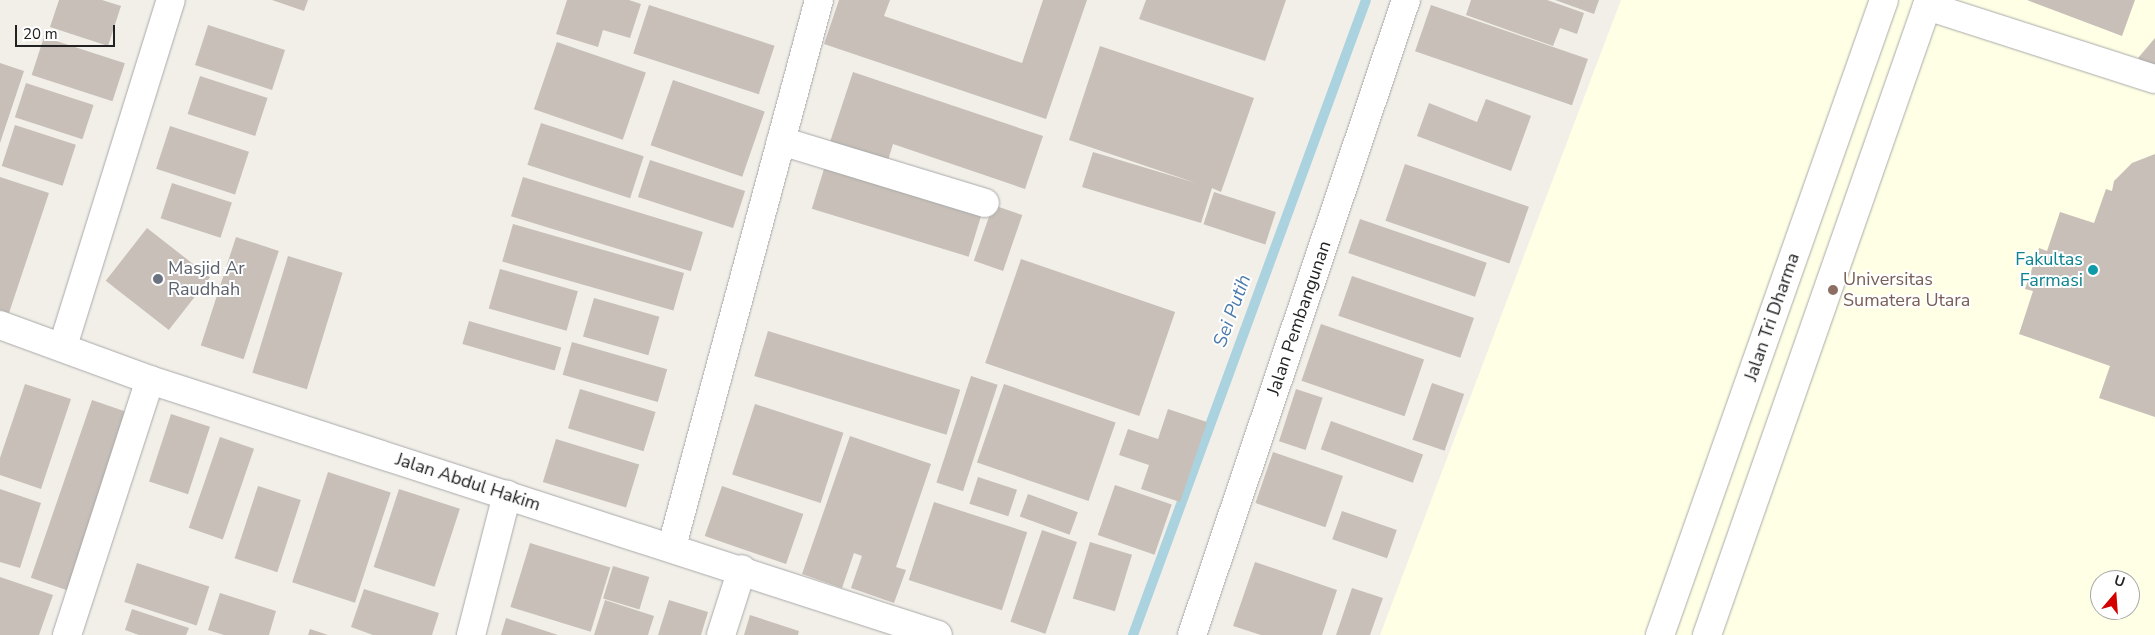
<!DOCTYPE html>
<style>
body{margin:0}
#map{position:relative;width:2155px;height:635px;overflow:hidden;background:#f2efe9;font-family:"Nunito Sans",sans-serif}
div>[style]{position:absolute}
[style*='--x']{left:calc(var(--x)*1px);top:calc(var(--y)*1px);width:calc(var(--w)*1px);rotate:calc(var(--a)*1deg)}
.education>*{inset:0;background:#ffffe5}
.stream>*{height:10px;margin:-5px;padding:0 5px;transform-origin:5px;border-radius:5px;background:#aad3df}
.building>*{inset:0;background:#c7bfb8;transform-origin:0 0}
.roads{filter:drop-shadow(0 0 1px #a9a9a9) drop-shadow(0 0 1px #a9a9a9)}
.minor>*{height:28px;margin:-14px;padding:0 14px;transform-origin:14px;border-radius:14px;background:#fff}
.dots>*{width:14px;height:14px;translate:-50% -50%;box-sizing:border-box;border:2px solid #fff;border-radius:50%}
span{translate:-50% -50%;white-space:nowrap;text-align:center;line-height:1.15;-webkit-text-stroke:4px #fff;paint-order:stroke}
.culture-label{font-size:18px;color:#0d838f}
.right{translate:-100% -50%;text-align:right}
.worship-label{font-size:18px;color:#5b616d}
.left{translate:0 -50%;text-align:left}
.education-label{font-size:18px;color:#785e54}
.street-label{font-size:18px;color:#222}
.water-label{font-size:19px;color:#4a7aab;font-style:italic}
.north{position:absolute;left:2090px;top:570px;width:50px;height:50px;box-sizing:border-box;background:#fff;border:1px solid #a7a7a7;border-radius:50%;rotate:18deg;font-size:14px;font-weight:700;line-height:20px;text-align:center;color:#222}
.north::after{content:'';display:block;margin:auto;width:18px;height:22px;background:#d40000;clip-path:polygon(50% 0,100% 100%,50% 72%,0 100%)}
.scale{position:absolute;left:15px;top:25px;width:100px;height:22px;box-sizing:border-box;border:2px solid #222;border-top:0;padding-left:6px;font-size:15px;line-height:18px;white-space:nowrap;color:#222;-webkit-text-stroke:4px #fff;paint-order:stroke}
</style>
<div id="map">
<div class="education">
<div style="clip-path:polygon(evenodd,1621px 0,2155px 0,2155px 635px,1380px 635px,1621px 0,2100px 580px,2130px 580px,2130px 610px,2100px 610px,2100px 580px)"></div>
</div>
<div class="stream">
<div style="--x:1133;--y:635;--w:676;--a:-69.85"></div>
</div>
<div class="building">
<div style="clip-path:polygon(59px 0,102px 0,121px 6px,108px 46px,50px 27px)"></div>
<div style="clip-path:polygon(272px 0,308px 0,304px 11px)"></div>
<div style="clip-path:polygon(567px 0,629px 0,641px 4px,630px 38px,603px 30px,598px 47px,556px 34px)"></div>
<div style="clip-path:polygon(839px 0,890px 0,884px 16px,1022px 63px,1043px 0,1087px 0,1046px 119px,824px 44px)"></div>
<div style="clip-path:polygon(1146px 0,1286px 0,1265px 61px,1139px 19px)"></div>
<div style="clip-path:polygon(1471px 0,1547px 0,1584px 13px,1577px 34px,1560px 28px,1553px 46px,1466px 15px)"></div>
<div style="clip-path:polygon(1555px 0,1599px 0,1594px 14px)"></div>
<div style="clip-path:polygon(2027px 0,2135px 0,2122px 36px)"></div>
<div style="left:649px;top:5px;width:132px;height:51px;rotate:18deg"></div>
<div style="left:1431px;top:5px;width:166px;height:49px;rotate:19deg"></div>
<div style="left:208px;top:25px;width:81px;height:42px;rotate:18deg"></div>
<div style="left:44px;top:37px;width:85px;height:40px;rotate:18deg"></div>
<div style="clip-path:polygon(2155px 38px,2155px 72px,2138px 58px)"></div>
<div style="left:557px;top:42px;width:94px;height:71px;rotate:19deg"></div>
<div style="clip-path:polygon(1100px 46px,1254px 98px,1221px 192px,1212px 188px,1201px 223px,1082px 187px,1093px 152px,1196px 183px,1069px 140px)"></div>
<div style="clip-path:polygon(0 63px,24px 71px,0 143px)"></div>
<div style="clip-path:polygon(853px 72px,1043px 136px,1025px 189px,893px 144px,886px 167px,828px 148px)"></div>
<div style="left:200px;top:76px;width:71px;height:40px;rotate:18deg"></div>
<div style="left:673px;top:80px;width:97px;height:69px;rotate:19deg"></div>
<div style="left:26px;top:83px;width:71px;height:36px;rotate:18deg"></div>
<div style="clip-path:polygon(1486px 99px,1531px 116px,1511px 171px,1417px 136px,1429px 103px,1477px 122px)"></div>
<div style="left:541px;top:123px;width:108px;height:44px;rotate:18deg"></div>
<div style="left:15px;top:125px;width:64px;height:43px;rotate:18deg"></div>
<div style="left:170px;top:126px;width:83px;height:45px;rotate:18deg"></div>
<div style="clip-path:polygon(2155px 154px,2155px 417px,2099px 398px,2110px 366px,2019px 334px,2033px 291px,2025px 289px,2039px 248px,2047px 251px,2060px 212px,2094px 223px,2106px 189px,2112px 191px,2114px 181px,2132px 163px)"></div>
<div style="left:827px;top:159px;width:164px;height:52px;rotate:17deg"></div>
<div style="left:650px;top:160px;width:100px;height:39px;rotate:18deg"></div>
<div style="left:1405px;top:164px;width:131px;height:60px;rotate:19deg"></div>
<div style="clip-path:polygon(0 177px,49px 193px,9px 313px,0 310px)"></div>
<div style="left:523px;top:177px;width:188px;height:41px;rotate:17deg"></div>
<div style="left:172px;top:183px;width:63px;height:37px;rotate:18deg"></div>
<div style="left:1214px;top:192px;width:65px;height:34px;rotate:18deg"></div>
<div style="left:993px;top:205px;width:31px;height:59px;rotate:19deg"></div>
<div style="left:1360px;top:219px;width:134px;height:36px;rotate:19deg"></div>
<div style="left:513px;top:224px;width:178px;height:39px;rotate:16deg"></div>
<div style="left:147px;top:228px;width:80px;height:67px;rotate:38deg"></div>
<div style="left:236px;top:237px;width:45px;height:114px;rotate:18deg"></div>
<div style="left:288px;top:256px;width:57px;height:122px;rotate:17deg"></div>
<div style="left:1021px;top:259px;width:163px;height:110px;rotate:19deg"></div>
<div style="left:500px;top:269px;width:81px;height:41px;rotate:16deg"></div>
<div style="left:1352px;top:276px;width:129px;height:42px;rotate:19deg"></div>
<div style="left:594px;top:298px;width:68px;height:40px;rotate:16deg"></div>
<div style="left:469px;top:321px;width:96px;height:24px;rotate:16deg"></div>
<div style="left:1321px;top:324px;width:109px;height:60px;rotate:19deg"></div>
<div style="left:768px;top:331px;width:201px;height:47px;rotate:17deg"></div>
<div style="left:572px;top:342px;width:99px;height:34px;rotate:16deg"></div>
<div style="left:971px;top:376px;width:28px;height:112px;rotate:18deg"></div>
<div style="left:1432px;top:383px;width:34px;height:60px;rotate:19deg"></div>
<div style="clip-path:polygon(25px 384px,71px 399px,41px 489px,0 475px,0 458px)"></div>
<div style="left:1004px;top:384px;width:118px;height:83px;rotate:19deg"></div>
<div style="left:580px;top:389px;width:79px;height:41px;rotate:17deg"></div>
<div style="left:1296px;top:389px;width:28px;height:55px;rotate:18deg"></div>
<div style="left:92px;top:400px;width:43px;height:188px;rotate:19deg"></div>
<div style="left:755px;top:404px;width:93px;height:74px;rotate:18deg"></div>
<div style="clip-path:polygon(1168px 409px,1207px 422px,1180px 502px,1141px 489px,1149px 465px,1119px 455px,1128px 429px,1158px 439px)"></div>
<div style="left:171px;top:414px;width:41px;height:71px;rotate:18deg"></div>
<div style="left:1331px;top:421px;width:98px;height:30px;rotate:20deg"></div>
<div style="clip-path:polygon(850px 436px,931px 464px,896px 567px,906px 570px,894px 603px,851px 588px,862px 556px,854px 553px,842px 588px,802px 574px)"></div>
<div style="left:220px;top:437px;width:36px;height:96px;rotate:19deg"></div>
<div style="left:556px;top:439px;width:87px;height:45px;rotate:17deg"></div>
<div style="left:1273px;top:452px;width:74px;height:54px;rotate:19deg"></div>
<div style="left:328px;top:472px;width:66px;height:116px;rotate:18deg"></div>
<div style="left:978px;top:477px;width:41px;height:28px;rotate:18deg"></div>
<div style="left:1115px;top:485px;width:60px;height:53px;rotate:19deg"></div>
<div style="left:258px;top:486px;width:45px;height:76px;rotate:18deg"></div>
<div style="left:722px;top:486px;width:86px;height:53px;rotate:19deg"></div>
<div style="clip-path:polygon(0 489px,41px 503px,20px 568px,0 562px)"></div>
<div style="left:399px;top:489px;width:64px;height:82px;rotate:18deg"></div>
<div style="left:1028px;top:494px;width:53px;height:24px;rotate:20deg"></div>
<div style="left:934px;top:502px;width:98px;height:82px;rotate:18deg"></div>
<div style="left:1342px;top:511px;width:58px;height:30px;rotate:19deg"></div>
<div style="left:1042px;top:530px;width:37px;height:97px;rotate:19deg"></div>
<div style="left:1090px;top:542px;width:44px;height:59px;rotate:17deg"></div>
<div style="left:530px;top:543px;width:84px;height:67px;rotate:17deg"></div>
<div style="clip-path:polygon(1255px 562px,1337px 590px,1322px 635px,1261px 635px,1233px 626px)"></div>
<div style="left:137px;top:563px;width:76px;height:41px;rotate:18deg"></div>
<div style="left:613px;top:566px;width:38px;height:34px;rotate:17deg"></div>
<div style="clip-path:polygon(0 577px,53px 595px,39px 635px,0 635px)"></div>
<div style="clip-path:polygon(1352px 588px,1383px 598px,1370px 635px,1336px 635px)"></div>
<div style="clip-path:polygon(364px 589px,439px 613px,432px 635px,373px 635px,351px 627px)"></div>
<div style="clip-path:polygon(220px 593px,276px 611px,269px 635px,224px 635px,208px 630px)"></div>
<div style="clip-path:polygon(605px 600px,654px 616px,648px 635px,594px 635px)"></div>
<div style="clip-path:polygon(669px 600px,708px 612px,701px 635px,658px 635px)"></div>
<div style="clip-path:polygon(132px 609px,189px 628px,186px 635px,139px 635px,125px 630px)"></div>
<div style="clip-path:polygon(750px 615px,799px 631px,798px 635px,744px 635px)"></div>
<div style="clip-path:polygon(506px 618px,558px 635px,501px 635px)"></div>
<div style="clip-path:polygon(310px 629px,328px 635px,308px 635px)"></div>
</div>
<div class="roads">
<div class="minor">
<div style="--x:1927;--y:6;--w:239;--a:17.8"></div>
<div style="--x:781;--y:141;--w:213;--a:16.9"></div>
<div style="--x:0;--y:325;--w:160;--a:20.1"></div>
<div style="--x:150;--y:380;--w:828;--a:17.93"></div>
<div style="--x:63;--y:346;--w:362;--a:-72.7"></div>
<div style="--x:672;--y:546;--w:565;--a:-74.93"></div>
<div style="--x:67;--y:635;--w:268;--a:-72"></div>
<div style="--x:471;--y:635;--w:145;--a:-75.6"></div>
<div style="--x:721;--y:635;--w:69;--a:-72.3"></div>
<div style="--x:1192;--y:635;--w:670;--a:-71.38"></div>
<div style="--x:1660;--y:635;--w:673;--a:-70.57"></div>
<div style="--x:1707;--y:635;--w:673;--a:-70.73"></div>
</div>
</div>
<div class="dots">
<div style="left:2093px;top:270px;background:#0f9aa8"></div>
<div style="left:158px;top:279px;background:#6b7280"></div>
<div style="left:1833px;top:290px;background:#8d6e63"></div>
</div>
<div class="culture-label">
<span class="right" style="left:2083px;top:270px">Fakultas<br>Farmasi</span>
</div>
<div class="worship-label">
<span class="left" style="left:168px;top:279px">Masjid Ar<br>Raudhah</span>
</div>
<div class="education-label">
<span class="left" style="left:1843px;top:290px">Universitas<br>Sumatera Utara</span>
</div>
<div class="street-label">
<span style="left:1772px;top:317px;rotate:-71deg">Jalan Tri Dharma</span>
<span style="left:1299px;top:318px;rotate:-71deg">Jalan Pembangunan</span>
<span style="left:468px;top:482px;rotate:18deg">Jalan Abdul Hakim</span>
</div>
<div class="water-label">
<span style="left:1233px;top:311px;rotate:-70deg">Sei Putih</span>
</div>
<div class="north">U</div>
<div class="scale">20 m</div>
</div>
